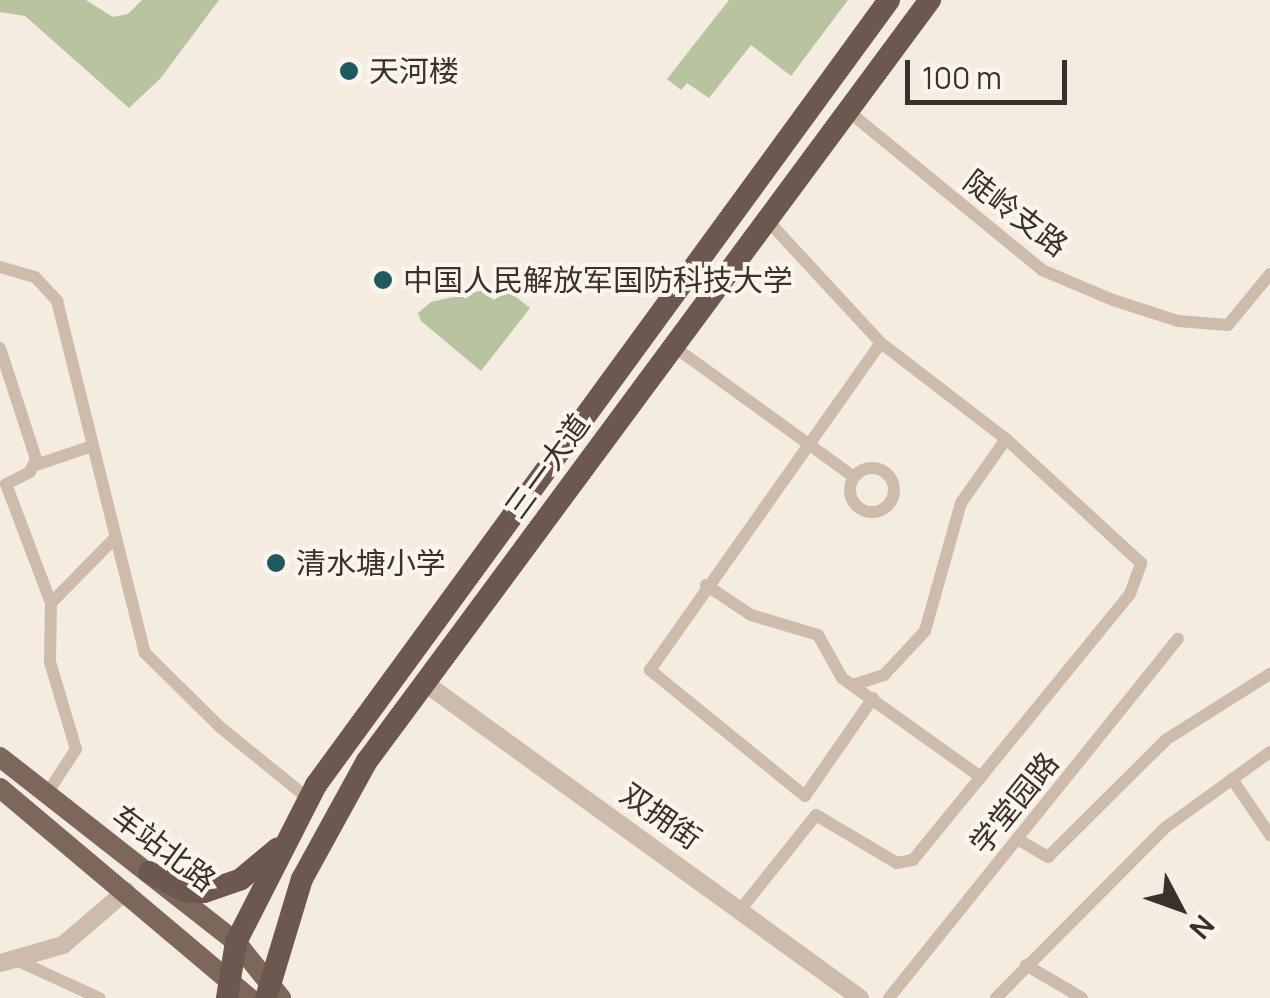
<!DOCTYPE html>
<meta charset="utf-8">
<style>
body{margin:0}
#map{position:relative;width:1270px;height:998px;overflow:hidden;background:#f4ebe1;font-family:Manrope,"Noto Sans SC",sans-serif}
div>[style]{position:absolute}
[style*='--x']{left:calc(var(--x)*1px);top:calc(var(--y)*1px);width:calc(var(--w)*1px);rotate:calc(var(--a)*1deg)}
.green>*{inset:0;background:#b8c4a0}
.minor>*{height:12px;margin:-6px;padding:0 6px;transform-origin:6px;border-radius:6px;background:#cdbbac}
.minor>.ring{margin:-6px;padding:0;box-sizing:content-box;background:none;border:12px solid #cdbbac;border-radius:50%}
.tertiary>*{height:18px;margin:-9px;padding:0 9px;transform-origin:9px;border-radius:9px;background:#cdbbac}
.primary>*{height:20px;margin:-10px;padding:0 10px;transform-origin:10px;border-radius:10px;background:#7d675c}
.trunk>*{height:22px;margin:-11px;padding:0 11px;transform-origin:11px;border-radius:11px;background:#6c584f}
.dots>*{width:28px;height:28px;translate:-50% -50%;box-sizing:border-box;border:5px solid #fbf5ee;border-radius:50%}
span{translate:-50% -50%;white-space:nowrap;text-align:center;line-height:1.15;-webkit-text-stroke:8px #fbf5ee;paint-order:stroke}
.poi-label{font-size:30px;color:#3b302b}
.left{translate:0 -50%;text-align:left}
.street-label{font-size:30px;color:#3b302b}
.north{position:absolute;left:1130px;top:858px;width:100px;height:100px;-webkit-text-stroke:8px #fbf5ee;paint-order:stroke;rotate:131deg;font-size:28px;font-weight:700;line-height:40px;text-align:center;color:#3b302b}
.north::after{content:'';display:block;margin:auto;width:35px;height:45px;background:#3b302b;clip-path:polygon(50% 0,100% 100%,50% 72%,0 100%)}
.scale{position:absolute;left:905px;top:60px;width:162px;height:45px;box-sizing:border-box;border:5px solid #3b302b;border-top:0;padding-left:12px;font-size:30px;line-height:35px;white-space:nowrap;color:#3b302b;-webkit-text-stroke:8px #fbf5ee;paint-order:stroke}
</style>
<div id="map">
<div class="green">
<div style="clip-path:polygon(0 0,86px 0,113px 17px,128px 14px,142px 0,219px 0,160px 79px,129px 108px,25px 16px,0 12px)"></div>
<div style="clip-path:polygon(729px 0,848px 0,791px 76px,751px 45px,709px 98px,687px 83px,681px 90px,667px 79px)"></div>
<div style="clip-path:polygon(502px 286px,530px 308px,481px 371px,421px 321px,418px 313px,431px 302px)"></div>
</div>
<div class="minor">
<div style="--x:848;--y:111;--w:251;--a:39.3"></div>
<div style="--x:1042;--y:270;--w:77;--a:22.9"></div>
<div style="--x:1113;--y:300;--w:68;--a:17.9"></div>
<div style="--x:1178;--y:321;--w:50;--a:4.6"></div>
<div style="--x:1228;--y:325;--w:66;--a:-50.5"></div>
<div style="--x:0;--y:267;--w:36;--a:16"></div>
<div style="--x:35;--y:277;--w:33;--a:47"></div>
<div style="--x:57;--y:301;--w:363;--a:76"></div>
<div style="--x:145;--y:653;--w:105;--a:44.6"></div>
<div style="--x:220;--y:727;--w:114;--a:39"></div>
<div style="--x:673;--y:346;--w:223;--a:35.9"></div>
<div style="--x:0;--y:348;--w:117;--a:72"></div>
<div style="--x:36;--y:459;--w:14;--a:115"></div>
<div style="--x:30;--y:472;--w:27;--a:153"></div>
<div style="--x:6;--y:484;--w:127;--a:69.3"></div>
<div style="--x:51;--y:603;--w:59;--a:91"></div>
<div style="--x:50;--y:662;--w:91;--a:73.4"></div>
<div style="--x:76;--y:749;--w:57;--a:122.9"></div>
<div style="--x:36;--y:465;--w:59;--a:-18.7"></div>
<div class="ring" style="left:850px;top:468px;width:32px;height:32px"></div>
<div style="--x:706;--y:585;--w:54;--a:33.7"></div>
<div style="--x:751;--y:615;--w:70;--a:16.6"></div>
<div style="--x:818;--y:635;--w:49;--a:60.8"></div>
<div style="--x:842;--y:678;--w:171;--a:35.5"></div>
<div style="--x:51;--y:603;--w:90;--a:-45.5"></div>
<div style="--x:853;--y:685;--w:33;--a:-18"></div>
<div style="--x:884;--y:675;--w:60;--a:-47"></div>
<div style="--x:925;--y:631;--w:133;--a:-74.3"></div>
<div style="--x:961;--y:503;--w:78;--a:-54.9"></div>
<div style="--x:873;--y:698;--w:119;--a:124.8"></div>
<div style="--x:805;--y:796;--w:200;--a:-140.9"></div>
<div style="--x:650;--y:670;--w:400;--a:-54.8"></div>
<div style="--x:1232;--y:779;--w:68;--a:55.8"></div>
<div style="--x:1017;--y:839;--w:36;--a:30"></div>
<div style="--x:1048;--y:857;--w:168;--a:-44.8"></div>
<div style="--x:1167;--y:739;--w:122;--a:-32.3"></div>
<div style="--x:741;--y:909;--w:120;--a:-51.4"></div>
<div style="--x:816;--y:815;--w:94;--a:30.7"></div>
<div style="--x:897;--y:863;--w:16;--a:-11"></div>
<div style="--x:913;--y:860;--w:343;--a:-50.8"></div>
<div style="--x:1130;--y:594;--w:33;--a:-70"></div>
<div style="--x:1141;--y:563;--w:183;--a:-137.4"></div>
<div style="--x:1006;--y:439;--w:158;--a:-142.5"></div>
<div style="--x:881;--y:343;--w:166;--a:-132.8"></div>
<div style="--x:14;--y:959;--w:94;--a:24.6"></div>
<div style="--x:1026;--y:965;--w:65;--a:30.5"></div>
<div style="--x:889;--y:998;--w:461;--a:-51.2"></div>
<div style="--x:996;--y:998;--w:241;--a:-45.2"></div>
<div style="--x:1166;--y:827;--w:128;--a:-35.8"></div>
</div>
<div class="tertiary">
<div style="--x:425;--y:683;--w:537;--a:35.91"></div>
<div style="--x:0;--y:963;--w:66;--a:-15.9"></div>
<div style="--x:63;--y:945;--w:83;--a:-40.6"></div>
</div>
<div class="primary">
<div style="--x:0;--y:757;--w:300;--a:38.1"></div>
<div style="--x:236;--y:942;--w:72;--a:51.2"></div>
<div style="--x:0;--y:788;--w:326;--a:40.1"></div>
</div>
<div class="trunk">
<div style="--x:149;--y:872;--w:40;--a:28"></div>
<div style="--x:184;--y:891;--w:20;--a:3"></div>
<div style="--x:204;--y:892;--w:39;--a:-19"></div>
<div style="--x:241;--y:879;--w:48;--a:-40"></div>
<div style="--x:227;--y:998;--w:57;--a:-80.9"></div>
<div style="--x:236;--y:942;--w:176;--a:-63"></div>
<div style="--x:316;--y:785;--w:972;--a:-53.87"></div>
<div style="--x:266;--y:998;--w:124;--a:-73.2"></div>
<div style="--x:302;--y:879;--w:135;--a:-61.2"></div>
<div style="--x:367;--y:761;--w:947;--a:-53.51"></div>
</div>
<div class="dots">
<div style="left:349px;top:71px;background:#1f5a5e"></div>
<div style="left:383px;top:280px;background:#1f5a5e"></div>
<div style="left:276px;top:563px;background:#1f5a5e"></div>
</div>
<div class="poi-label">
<span class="left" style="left:369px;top:71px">天河楼</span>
<span class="left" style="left:403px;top:280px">中国人民解放军国防科技大学</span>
<span class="left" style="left:296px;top:563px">清水塘小学</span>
</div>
<div class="street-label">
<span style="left:1016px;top:213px;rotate:37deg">陡岭支路</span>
<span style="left:547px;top:466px;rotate:-54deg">三一大道</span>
<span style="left:1014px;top:803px;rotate:-51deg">学堂园路</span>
<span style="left:661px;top:816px;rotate:35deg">双拥街</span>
<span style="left:164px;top:848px;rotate:37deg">车站北路</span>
</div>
<div class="north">N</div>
<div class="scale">100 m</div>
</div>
